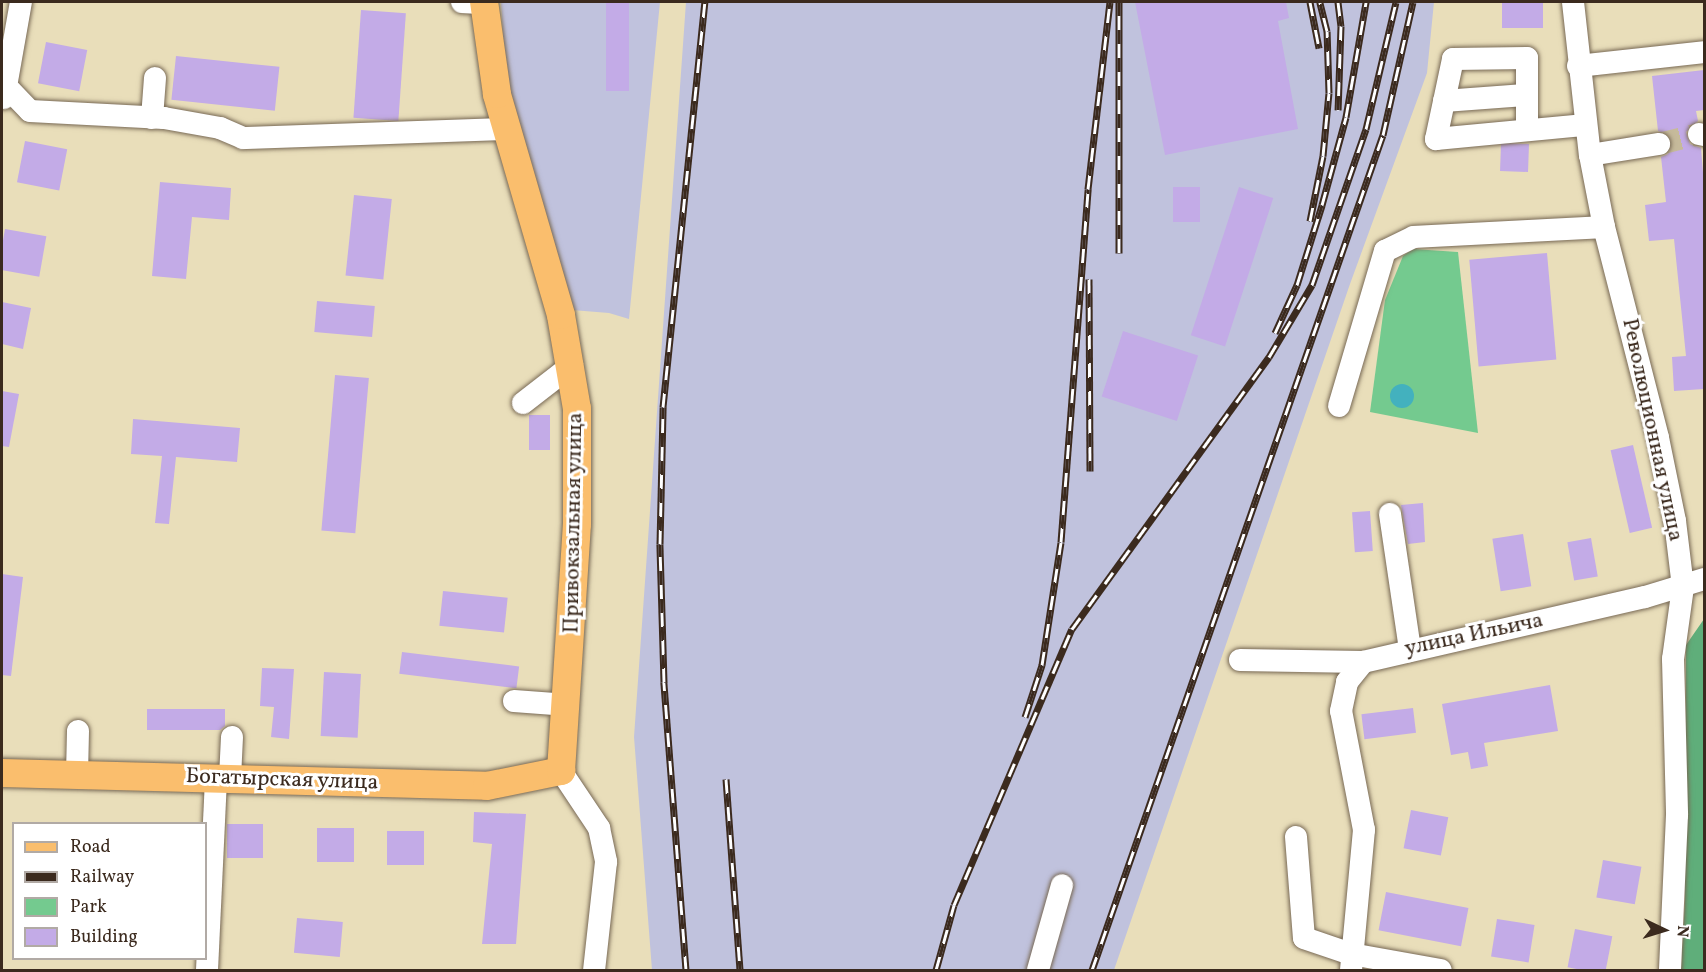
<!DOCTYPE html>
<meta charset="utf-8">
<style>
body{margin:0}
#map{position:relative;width:1706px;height:972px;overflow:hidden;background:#e9deba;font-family:Vollkorn,serif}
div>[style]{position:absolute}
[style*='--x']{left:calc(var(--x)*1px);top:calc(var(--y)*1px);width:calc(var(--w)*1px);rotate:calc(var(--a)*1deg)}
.industrial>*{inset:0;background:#c0c2dd}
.green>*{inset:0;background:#74ca8f}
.forest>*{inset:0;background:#5fae7a}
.water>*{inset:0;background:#43b1be}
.round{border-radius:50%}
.building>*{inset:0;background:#c3abe7;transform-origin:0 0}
.minor-tunnel>*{height:22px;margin-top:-11px;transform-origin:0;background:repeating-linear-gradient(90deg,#c6ba9b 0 22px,transparent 0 33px)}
.roads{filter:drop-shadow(0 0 2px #786955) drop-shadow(0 0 2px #786955)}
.minor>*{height:22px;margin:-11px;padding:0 11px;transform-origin:11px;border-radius:11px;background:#fff}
.major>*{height:28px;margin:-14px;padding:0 14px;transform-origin:14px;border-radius:14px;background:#fabe6d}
.rail>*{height:7px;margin-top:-3.5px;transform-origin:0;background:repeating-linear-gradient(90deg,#fff 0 14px,#3b2a1e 0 28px);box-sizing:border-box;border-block:2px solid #3b2a1e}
span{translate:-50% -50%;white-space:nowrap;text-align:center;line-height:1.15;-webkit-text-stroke:6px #fff;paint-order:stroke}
.street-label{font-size:22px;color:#3b2a1e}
.frame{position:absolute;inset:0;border:3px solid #3b2a1e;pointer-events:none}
.legend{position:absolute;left:12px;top:822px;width:195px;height:138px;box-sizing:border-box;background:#fff;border:2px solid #b1aaa5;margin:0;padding:8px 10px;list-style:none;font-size:18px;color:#3b2a1e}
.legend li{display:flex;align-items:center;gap:12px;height:30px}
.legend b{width:30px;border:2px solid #b1aaa5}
.north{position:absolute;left:1634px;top:900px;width:60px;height:60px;-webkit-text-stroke:4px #fff;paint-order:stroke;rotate:94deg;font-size:16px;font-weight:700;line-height:24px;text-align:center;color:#3b2a1e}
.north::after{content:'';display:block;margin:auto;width:21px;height:27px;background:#3b2a1e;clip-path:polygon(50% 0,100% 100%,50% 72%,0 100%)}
</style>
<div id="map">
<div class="industrial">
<div style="clip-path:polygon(501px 2px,660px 2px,629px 319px,609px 313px,572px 310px,505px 71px)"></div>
<div style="clip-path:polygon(686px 2px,1434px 2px,1427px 73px,1350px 284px,1114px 970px,652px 970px,634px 737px)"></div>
</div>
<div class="green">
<div style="clip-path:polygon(1413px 249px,1458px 252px,1478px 433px,1370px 412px,1385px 300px,1403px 256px)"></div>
</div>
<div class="forest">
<div style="clip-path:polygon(1704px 619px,1704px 970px,1681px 970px,1685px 900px,1686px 645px)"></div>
</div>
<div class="water">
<div class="round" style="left:1390px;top:384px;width:24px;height:24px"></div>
</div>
<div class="building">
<div style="left:606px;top:2px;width:23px;height:89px"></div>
<div style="clip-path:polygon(1135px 2px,1286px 2px,1289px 18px,1278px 21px,1298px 129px,1165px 155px)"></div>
<div style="left:1502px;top:2px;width:41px;height:26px"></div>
<div style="left:361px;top:10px;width:45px;height:108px;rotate:4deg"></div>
<div style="left:46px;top:42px;width:42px;height:42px;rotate:11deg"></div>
<div style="left:176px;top:56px;width:104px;height:44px;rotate:6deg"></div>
<div style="clip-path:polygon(1704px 70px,1704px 110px,1696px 111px,1698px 121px,1686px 132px,1690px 144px,1701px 148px,1704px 185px,1704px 389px,1674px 391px,1672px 357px,1686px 356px,1674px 239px,1649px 241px,1645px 205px,1666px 202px,1661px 157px,1668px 154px,1672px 142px,1669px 135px,1658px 131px,1652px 76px)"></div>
<div style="left:25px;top:141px;width:43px;height:42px;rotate:11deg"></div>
<div style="left:1529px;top:144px;width:28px;height:28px;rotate:92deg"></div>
<div style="clip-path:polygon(160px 182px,231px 188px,229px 220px,192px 217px,186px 279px,152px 276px)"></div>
<div style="left:1173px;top:187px;width:27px;height:35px"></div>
<div style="left:1239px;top:187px;width:36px;height:156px;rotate:18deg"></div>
<div style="left:354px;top:195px;width:38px;height:81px;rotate:6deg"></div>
<div style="left:5px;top:229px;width:42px;height:41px;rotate:10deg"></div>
<div style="left:1547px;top:253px;width:107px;height:78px;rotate:85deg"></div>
<div style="left:317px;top:301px;width:58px;height:31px;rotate:5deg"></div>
<div style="clip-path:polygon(2px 302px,31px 308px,23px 349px,2px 344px)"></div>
<div style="left:1123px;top:331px;width:79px;height:69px;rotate:18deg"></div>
<div style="left:335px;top:375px;width:34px;height:156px;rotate:5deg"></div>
<div style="clip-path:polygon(2px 391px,19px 394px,9px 447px,2px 446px)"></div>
<div style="left:529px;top:415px;width:21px;height:35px"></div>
<div style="clip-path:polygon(133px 419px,240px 428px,237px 462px,176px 457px,169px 524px,155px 523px,162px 456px,131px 454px)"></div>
<div style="left:1633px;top:445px;width:85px;height:23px;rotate:77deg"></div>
<div style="clip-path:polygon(1423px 503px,1425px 542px,1408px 544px,1401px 505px)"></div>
<div style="left:1370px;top:511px;width:40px;height:18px;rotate:86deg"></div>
<div style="left:1523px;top:534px;width:53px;height:31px;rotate:81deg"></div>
<div style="left:1591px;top:538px;width:39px;height:24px;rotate:80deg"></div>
<div style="clip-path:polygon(2px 574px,23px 577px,11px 676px,2px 675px)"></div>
<div style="left:443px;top:591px;width:65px;height:35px;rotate:6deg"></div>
<div style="left:402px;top:652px;width:118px;height:22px;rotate:7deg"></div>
<div style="clip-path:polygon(262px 668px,294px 669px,289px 739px,271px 737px,274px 707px,260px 706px)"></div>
<div style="left:324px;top:672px;width:37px;height:64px;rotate:3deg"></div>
<div style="clip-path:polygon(1550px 685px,1558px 731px,1484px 743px,1488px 766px,1471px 769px,1468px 752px,1451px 755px,1442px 704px)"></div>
<div style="left:1413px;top:708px;width:25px;height:52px;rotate:83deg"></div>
<div style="clip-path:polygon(147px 709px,225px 709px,225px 726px,220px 730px,147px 730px)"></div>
<div style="left:1411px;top:810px;width:38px;height:39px;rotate:11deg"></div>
<div style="clip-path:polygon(474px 812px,526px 814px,516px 944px,482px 944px,492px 844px,473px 842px)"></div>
<div style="left:227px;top:824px;width:36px;height:34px"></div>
<div style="left:317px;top:828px;width:37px;height:34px"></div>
<div style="left:387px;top:831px;width:37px;height:34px"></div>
<div style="left:1603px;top:860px;width:39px;height:38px;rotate:10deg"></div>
<div style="left:1386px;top:892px;width:84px;height:39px;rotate:11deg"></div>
<div style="left:297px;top:918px;width:46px;height:35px;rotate:5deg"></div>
<div style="left:1497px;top:919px;width:38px;height:38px;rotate:9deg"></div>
<div style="left:1575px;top:929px;width:38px;height:39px;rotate:11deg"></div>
</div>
<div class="minor-tunnel">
<div style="--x:1659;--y:144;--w:41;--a:-14"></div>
</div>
<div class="roads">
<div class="minor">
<div style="--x:462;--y:2;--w:22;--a:3"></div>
<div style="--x:1573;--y:2;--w:154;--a:83.7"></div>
<div style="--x:1590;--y:155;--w:73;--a:79"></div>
<div style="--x:1604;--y:227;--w:218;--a:75.6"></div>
<div style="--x:1658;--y:438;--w:85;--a:78.4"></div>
<div style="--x:1675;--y:521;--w:66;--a:83.1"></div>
<div style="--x:1683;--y:587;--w:73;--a:97.9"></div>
<div style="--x:1673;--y:659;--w:156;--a:88.5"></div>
<div style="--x:1677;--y:815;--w:155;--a:92.6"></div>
<div style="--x:1578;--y:66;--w:127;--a:-6.3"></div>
<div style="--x:2;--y:82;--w:40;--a:46"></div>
<div style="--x:30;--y:111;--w:134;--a:3"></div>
<div style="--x:164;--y:118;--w:57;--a:10.1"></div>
<div style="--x:220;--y:128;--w:25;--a:23"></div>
<div style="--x:243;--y:138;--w:264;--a:-2"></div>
<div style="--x:4;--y:98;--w:97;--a:-80"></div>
<div style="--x:1444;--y:101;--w:81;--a:-4.2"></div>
<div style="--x:152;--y:118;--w:40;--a:-85.7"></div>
<div style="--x:1527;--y:130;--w:72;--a:-90"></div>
<div style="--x:1527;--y:58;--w:74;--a:179.2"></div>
<div style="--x:1453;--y:59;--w:82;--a:102"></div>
<div style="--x:1436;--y:139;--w:150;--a:-5.4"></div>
<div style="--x:1699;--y:134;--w:5;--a:11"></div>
<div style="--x:1590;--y:155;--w:70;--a:-9.1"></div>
<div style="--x:523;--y:403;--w:62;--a:-37.8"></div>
<div style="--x:1339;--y:406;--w:162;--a:-73.5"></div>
<div style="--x:1385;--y:251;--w:32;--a:-26"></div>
<div style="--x:1414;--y:237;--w:190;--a:-3"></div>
<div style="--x:1390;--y:514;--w:136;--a:81.6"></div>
<div style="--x:1240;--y:660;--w:123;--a:0.9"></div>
<div style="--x:1363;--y:662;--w:289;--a:-13"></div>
<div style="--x:1645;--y:597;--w:62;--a:-17"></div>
<div style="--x:514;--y:701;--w:54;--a:4.2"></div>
<div style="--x:561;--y:771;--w:69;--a:56.3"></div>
<div style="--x:599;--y:828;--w:35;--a:78"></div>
<div style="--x:606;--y:862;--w:109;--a:96.3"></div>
<div style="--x:77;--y:775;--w:44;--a:-88.7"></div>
<div style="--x:230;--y:778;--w:41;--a:-87.2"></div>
<div style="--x:1296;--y:837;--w:101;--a:85.5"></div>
<div style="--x:1304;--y:938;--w:50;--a:18.8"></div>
<div style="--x:1351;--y:954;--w:91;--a:10.1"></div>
<div style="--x:207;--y:970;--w:192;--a:-87.3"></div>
<div style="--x:1038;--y:970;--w:88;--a:-74.2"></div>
<div style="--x:1351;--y:970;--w:141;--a:-84.7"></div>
<div style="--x:1364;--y:830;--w:121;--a:-100.9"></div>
<div style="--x:1341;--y:711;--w:30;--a:-78"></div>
<div style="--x:1347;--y:682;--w:26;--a:-51"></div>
</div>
<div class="major">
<div style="--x:2;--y:773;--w:485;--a:1.5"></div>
<div style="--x:487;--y:786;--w:76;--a:-11.5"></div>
<div style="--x:561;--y:771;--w:248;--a:-86.3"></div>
<div style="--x:577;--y:524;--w:115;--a:-90"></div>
<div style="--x:577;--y:409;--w:95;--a:-99.7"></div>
<div style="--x:561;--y:315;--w:230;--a:-106.2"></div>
<div style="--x:497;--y:94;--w:93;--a:-98"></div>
</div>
</div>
<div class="rail">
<div style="--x:1310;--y:2;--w:47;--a:78.9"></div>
<div style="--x:1338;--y:2;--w:24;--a:83"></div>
<div style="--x:1341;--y:26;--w:84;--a:92"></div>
<div style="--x:1310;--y:221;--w:66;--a:-78.7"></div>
<div style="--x:1323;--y:156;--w:63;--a:-84.6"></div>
<div style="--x:1329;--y:93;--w:62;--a:-91.8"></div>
<div style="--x:1327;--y:31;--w:30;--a:-104"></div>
<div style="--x:1119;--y:253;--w:251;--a:-90"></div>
<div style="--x:1089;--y:279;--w:192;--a:89.7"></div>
<div style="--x:1275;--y:333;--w:53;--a:-65.4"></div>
<div style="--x:1297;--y:285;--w:84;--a:-72.6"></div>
<div style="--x:1322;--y:205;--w:91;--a:-74.7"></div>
<div style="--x:1346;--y:117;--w:117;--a:-80.1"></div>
<div style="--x:1025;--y:717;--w:55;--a:-71.9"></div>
<div style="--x:1042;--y:665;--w:124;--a:-81.2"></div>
<div style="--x:1061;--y:542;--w:354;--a:-85.6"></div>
<div style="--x:1088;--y:189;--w:188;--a:-83.3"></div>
<div style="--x:726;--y:779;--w:192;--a:85.8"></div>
<div style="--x:686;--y:970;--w:289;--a:-94.4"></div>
<div style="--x:664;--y:682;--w:138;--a:-91.7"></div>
<div style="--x:660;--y:544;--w:137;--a:-88.7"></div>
<div style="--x:663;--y:407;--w:407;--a:-84.1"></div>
<div style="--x:936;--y:970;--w:67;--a:-74.5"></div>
<div style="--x:954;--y:905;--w:300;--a:-66.9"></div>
<div style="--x:1072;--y:629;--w:336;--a:-54.1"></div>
<div style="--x:1269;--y:357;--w:84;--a:-59.2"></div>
<div style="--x:1312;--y:285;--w:165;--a:-70.9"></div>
<div style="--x:1366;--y:129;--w:130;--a:-76.7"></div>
<div style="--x:1092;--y:970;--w:884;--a:-70.79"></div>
<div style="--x:1383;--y:135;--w:136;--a:-77.3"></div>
</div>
<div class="street-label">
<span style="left:1652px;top:430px;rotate:78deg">Революционная улица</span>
<span style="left:574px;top:523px;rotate:-89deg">Привокзальная улица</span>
<span style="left:1474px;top:635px;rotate:-12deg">улица Ильича</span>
<span style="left:282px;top:780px;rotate:2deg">Богатырская улица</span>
</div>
<div class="frame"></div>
<ul class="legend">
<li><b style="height:8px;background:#fabe6d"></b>Road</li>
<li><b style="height:8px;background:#3b2a1e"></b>Railway</li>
<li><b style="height:16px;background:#74ca8f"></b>Park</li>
<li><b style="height:16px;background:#c3abe7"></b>Building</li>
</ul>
<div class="north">N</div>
</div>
